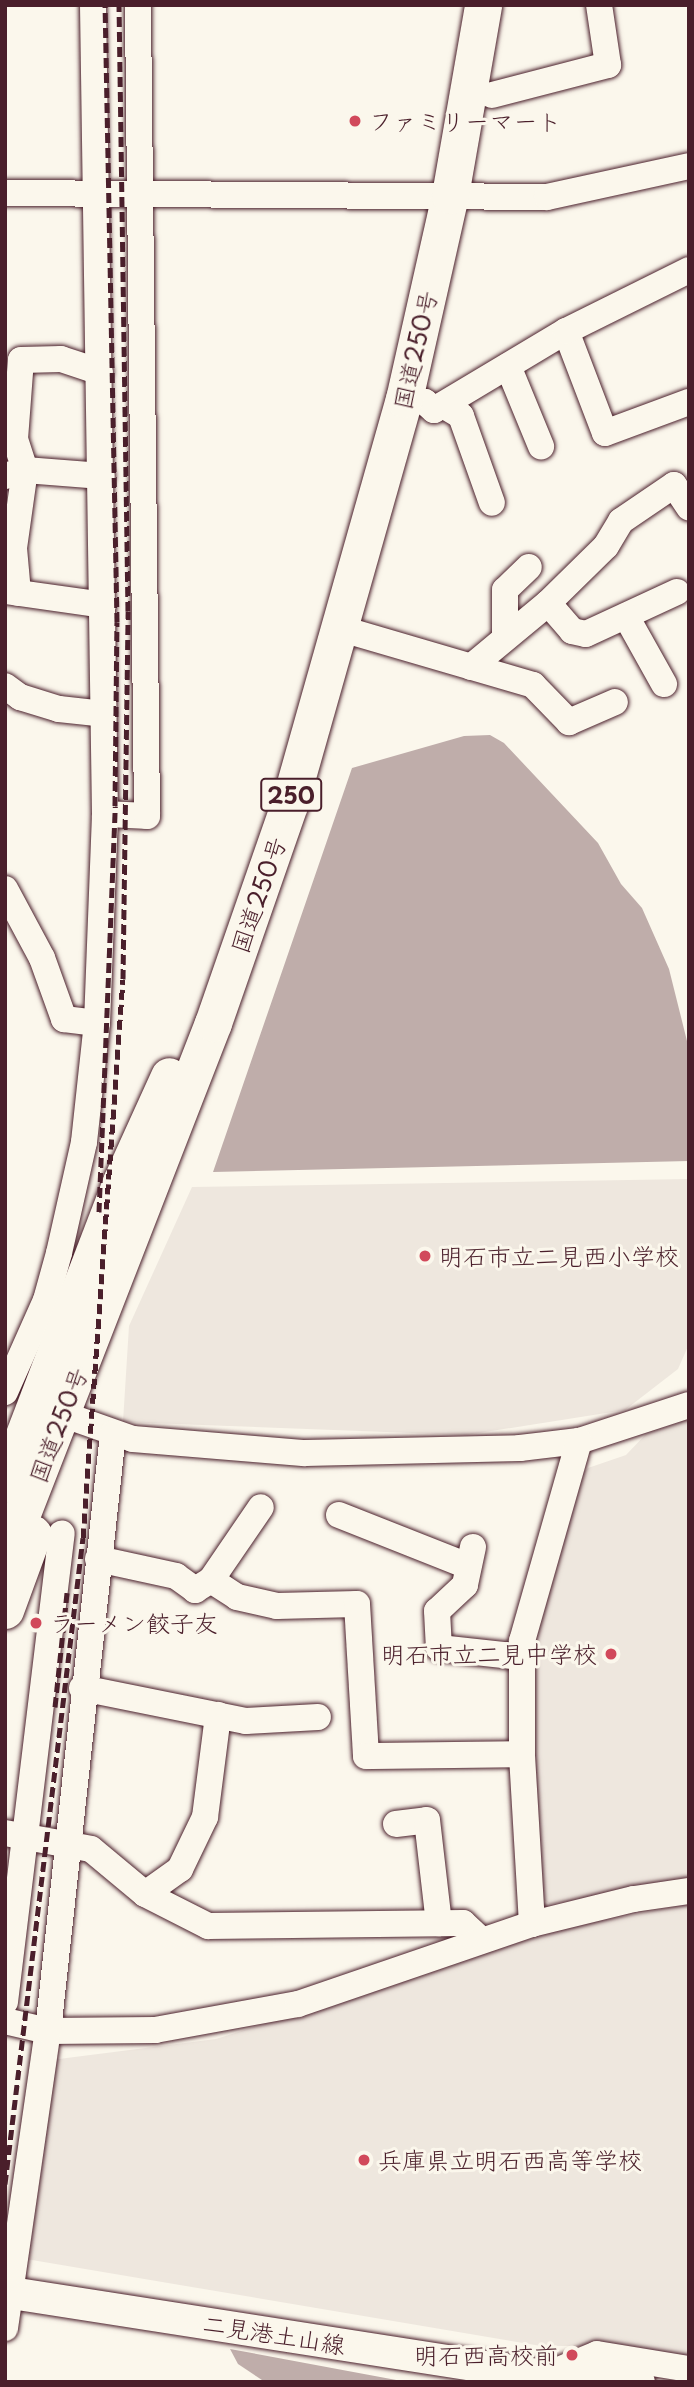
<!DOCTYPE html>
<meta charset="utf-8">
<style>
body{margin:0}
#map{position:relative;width:694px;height:2387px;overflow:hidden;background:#fbf7ec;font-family:"Playpen Sans","Klee One",sans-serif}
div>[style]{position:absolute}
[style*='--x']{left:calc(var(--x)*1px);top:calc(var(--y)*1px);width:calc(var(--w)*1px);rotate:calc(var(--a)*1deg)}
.built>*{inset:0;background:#eee7de}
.water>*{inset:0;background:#bfadaa}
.roads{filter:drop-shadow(0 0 2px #4a1f2b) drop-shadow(0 0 2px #4a1f2b)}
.minor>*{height:26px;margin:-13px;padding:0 13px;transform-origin:13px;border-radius:13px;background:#fbf7ec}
.major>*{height:32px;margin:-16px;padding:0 16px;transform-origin:16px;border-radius:16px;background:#fbf7ec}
.highway>*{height:37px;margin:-18.5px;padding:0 18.5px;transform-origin:18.5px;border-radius:18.5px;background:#fbf7ec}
.rail>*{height:5px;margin-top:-2.5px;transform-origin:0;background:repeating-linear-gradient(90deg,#4a1f2b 0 10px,transparent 0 15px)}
.dots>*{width:19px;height:19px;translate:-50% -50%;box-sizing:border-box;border:4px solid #fbf7ec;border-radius:50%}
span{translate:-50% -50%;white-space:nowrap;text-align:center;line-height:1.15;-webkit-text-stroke:6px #fbf7ec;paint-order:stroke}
.shield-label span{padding:2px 5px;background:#fbf7ec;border:2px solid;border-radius:5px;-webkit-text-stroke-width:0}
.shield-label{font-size:23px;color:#4a1f2b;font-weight:700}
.poi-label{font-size:24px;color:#4a1f2b}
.left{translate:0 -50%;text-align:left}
.right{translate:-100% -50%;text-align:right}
.street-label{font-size:24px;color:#4a1f2b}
.frame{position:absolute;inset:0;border:7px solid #4a1f2b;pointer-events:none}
</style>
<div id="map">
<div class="built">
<div style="clip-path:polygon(689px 1179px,689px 1344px,678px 1369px,625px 1410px,466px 1435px,123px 1422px,129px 1326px,192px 1187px)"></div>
<div style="clip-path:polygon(689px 1419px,689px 1881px,550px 1904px,541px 1898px,530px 1690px,538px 1617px,577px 1480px,588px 1468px,626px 1455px,646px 1434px)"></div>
<div style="clip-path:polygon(689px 1904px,689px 2361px,596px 2346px,541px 2346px,26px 2259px,51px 2060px,216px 2039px,564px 1928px)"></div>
</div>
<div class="water">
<div style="clip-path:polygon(490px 735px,504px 743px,598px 843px,621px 884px,642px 908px,669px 969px,689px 1049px,689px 1161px,213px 1172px,352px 768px,464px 736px)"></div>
<div style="clip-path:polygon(230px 2349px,407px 2382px,265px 2382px,238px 2364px)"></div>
</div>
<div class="roads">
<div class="minor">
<div style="--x:492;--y:95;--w:120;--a:-14.5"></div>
<div style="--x:608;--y:65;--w:61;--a:-98.5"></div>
<div style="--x:5;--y:193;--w:542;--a:0.42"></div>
<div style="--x:547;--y:197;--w:145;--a:-12.3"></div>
<div style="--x:566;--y:331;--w:109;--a:69.1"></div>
<div style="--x:605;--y:433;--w:90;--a:-20.3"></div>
<div style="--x:508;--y:366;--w:87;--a:67.6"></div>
<div style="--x:404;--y:399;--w:21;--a:8"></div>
<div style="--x:425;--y:402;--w:12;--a:42"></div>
<div style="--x:434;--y:410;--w:154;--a:-30.9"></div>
<div style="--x:566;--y:331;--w:137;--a:-26.4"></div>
<div style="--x:443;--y:405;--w:21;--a:31"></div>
<div style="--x:461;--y:416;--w:92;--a:70.4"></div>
<div style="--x:5;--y:476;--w:21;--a:-17"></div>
<div style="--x:25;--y:470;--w:77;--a:4.5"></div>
<div style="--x:5;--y:591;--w:99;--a:8.1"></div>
<div style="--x:18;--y:593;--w:45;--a:-95.1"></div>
<div style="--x:14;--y:548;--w:79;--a:-82"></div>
<div style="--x:25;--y:470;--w:33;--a:-108"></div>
<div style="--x:15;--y:439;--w:79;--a:-85.7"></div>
<div style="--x:21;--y:360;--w:40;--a:-1.4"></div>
<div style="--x:61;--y:359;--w:41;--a:18.4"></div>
<div style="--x:548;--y:603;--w:37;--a:49"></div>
<div style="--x:572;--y:631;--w:14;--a:12"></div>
<div style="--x:586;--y:634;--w:100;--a:-24.8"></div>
<div style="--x:626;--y:616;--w:78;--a:60.8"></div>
<div style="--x:342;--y:629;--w:199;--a:16.3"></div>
<div style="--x:533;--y:685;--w:52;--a:45.8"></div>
<div style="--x:569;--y:722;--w:50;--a:-23.5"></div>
<div style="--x:505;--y:638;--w:48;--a:-90"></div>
<div style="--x:505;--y:590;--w:33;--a:-44"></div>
<div style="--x:471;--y:667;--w:100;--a:-39.7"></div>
<div style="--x:548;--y:603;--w:81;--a:-44.5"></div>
<div style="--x:606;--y:546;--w:29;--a:-59"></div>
<div style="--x:621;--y:521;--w:64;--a:-34.2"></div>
<div style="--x:674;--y:485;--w:27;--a:56"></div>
<div style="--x:5;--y:686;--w:19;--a:36"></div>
<div style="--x:20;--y:697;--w:41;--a:17.1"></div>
<div style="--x:59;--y:709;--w:45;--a:6.3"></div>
<div style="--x:105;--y:814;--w:42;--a:2.7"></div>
<div style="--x:147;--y:816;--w:811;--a:-90.64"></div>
<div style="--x:5;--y:889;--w:78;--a:61.8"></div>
<div style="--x:42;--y:958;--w:65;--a:70.2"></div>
<div style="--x:64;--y:1019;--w:33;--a:7"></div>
<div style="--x:5;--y:1392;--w:101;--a:-66"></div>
<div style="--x:46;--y:1300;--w:49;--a:-74.5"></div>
<div style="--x:59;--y:1253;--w:114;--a:-77.3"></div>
<div style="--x:84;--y:1142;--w:120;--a:-83.8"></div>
<div style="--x:97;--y:1023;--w:209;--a:-87.8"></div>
<div style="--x:105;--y:814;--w:809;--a:-90.85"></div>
<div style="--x:45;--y:1408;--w:93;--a:19.4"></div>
<div style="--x:133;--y:1439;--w:173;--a:4.7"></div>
<div style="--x:305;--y:1453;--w:215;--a:-1.3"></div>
<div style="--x:520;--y:1448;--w:59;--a:-6.8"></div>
<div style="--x:579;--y:1441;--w:116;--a:-18.1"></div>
<div style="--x:339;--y:1515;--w:139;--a:21.6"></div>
<div style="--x:473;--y:1547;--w:39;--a:102"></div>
<div style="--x:465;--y:1585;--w:38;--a:137"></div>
<div style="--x:437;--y:1611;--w:37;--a:87"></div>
<div style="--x:439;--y:1648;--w:83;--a:6.2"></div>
<div style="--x:98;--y:1559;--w:80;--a:12.3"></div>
<div style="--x:176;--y:1576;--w:24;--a:36"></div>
<div style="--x:195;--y:1590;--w:19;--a:-32"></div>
<div style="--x:211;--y:1580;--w:88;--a:-55.6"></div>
<div style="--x:211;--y:1580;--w:31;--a:33"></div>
<div style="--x:237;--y:1597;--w:41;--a:12.7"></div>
<div style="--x:277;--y:1606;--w:80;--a:-1.4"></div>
<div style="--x:357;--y:1604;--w:152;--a:86.6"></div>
<div style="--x:366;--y:1756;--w:156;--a:-0.7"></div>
<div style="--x:82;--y:1688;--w:167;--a:11.4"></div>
<div style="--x:246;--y:1721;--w:72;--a:-3.2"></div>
<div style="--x:396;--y:1824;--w:31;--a:-7"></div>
<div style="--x:427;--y:1820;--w:104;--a:83.4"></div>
<div style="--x:5;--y:1833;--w:87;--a:10.5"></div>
<div style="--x:91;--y:1849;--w:70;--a:39.8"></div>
<div style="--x:145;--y:1894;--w:71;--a:26.9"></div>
<div style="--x:208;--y:1926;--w:255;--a:-0.7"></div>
<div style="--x:463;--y:1923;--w:25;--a:43"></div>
<div style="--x:145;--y:1894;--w:43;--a:-35.5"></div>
<div style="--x:180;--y:1869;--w:58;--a:-64.3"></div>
<div style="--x:205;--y:1817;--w:103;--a:-82.7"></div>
<div style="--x:532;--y:1924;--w:170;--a:-93.4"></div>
<div style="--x:522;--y:1754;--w:113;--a:-90"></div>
<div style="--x:522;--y:1641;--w:208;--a:-74.1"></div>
<div style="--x:5;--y:2002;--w:472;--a:-83.1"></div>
<div style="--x:5;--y:2021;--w:44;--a:13.1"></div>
<div style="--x:48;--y:2031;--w:107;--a:-0.5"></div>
<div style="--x:155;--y:2030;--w:145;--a:-10.3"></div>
<div style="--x:298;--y:2004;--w:247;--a:-18.9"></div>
<div style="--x:532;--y:1924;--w:105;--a:-13.8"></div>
<div style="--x:634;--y:1899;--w:56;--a:-8.3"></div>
<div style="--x:5;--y:2328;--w:300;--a:-81.8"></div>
<div style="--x:48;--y:2031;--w:601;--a:-83.79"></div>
<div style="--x:544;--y:2376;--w:57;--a:-22.5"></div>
<div style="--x:597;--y:2354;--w:93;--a:9.3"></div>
</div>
<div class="major">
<div style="--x:5;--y:2292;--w:546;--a:8.86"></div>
<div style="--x:544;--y:2376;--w:95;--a:3.6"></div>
</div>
<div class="highway">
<div style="--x:5;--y:1484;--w:324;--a:-69"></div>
<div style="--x:121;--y:1182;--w:116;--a:-65.6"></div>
<div style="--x:5;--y:1557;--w:573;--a:-68.72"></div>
<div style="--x:213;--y:1023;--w:231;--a:-70.8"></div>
<div style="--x:289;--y:805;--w:422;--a:-74.2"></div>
<div style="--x:404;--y:399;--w:209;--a:-77.3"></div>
<div style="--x:450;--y:195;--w:193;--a:-80.1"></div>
<div style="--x:5;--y:1610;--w:81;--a:-69.8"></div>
</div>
</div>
<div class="rail">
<div style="--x:99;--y:1212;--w:406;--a:-87.7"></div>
<div style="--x:115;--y:806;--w:184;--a:-89.4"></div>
<div style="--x:117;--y:622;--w:617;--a:-91.11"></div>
<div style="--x:55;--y:1707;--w:115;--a:-84"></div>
<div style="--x:5;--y:2184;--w:651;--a:-83.12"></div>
<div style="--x:83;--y:1538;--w:560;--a:-85.91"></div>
<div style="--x:123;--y:979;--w:368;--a:-89.2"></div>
<div style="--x:128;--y:611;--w:606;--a:-90.85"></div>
</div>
<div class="dots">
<div style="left:355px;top:121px;background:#d1495b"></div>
<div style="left:425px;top:1256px;background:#d1495b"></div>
<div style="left:36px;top:1623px;background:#d1495b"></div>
<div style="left:611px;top:1654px;background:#d1495b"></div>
<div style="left:364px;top:2160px;background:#d1495b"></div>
<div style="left:572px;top:2355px;background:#d1495b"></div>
</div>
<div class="shield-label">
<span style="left:291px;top:795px">250</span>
</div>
<div class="poi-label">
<span class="left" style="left:369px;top:121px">ファミリーマート</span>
<span class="left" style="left:439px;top:1256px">明石市立二見西小学校</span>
<span class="left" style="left:50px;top:1623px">ラーメン餃子友</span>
<span class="right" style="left:597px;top:1654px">明石市立二見中学校</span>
<span class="left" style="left:378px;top:2160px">兵庫県立明石西高等学校</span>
<span class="right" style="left:558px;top:2355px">明石西高校前</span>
</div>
<div class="street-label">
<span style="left:415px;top:350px;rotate:-77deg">国道250号</span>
<span style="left:258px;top:895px;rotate:-71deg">国道250号</span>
<span style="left:58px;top:1425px;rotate:-69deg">国道250号</span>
<span style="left:274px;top:2334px;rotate:9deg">二見港土山線</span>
</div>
<div class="frame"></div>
</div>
